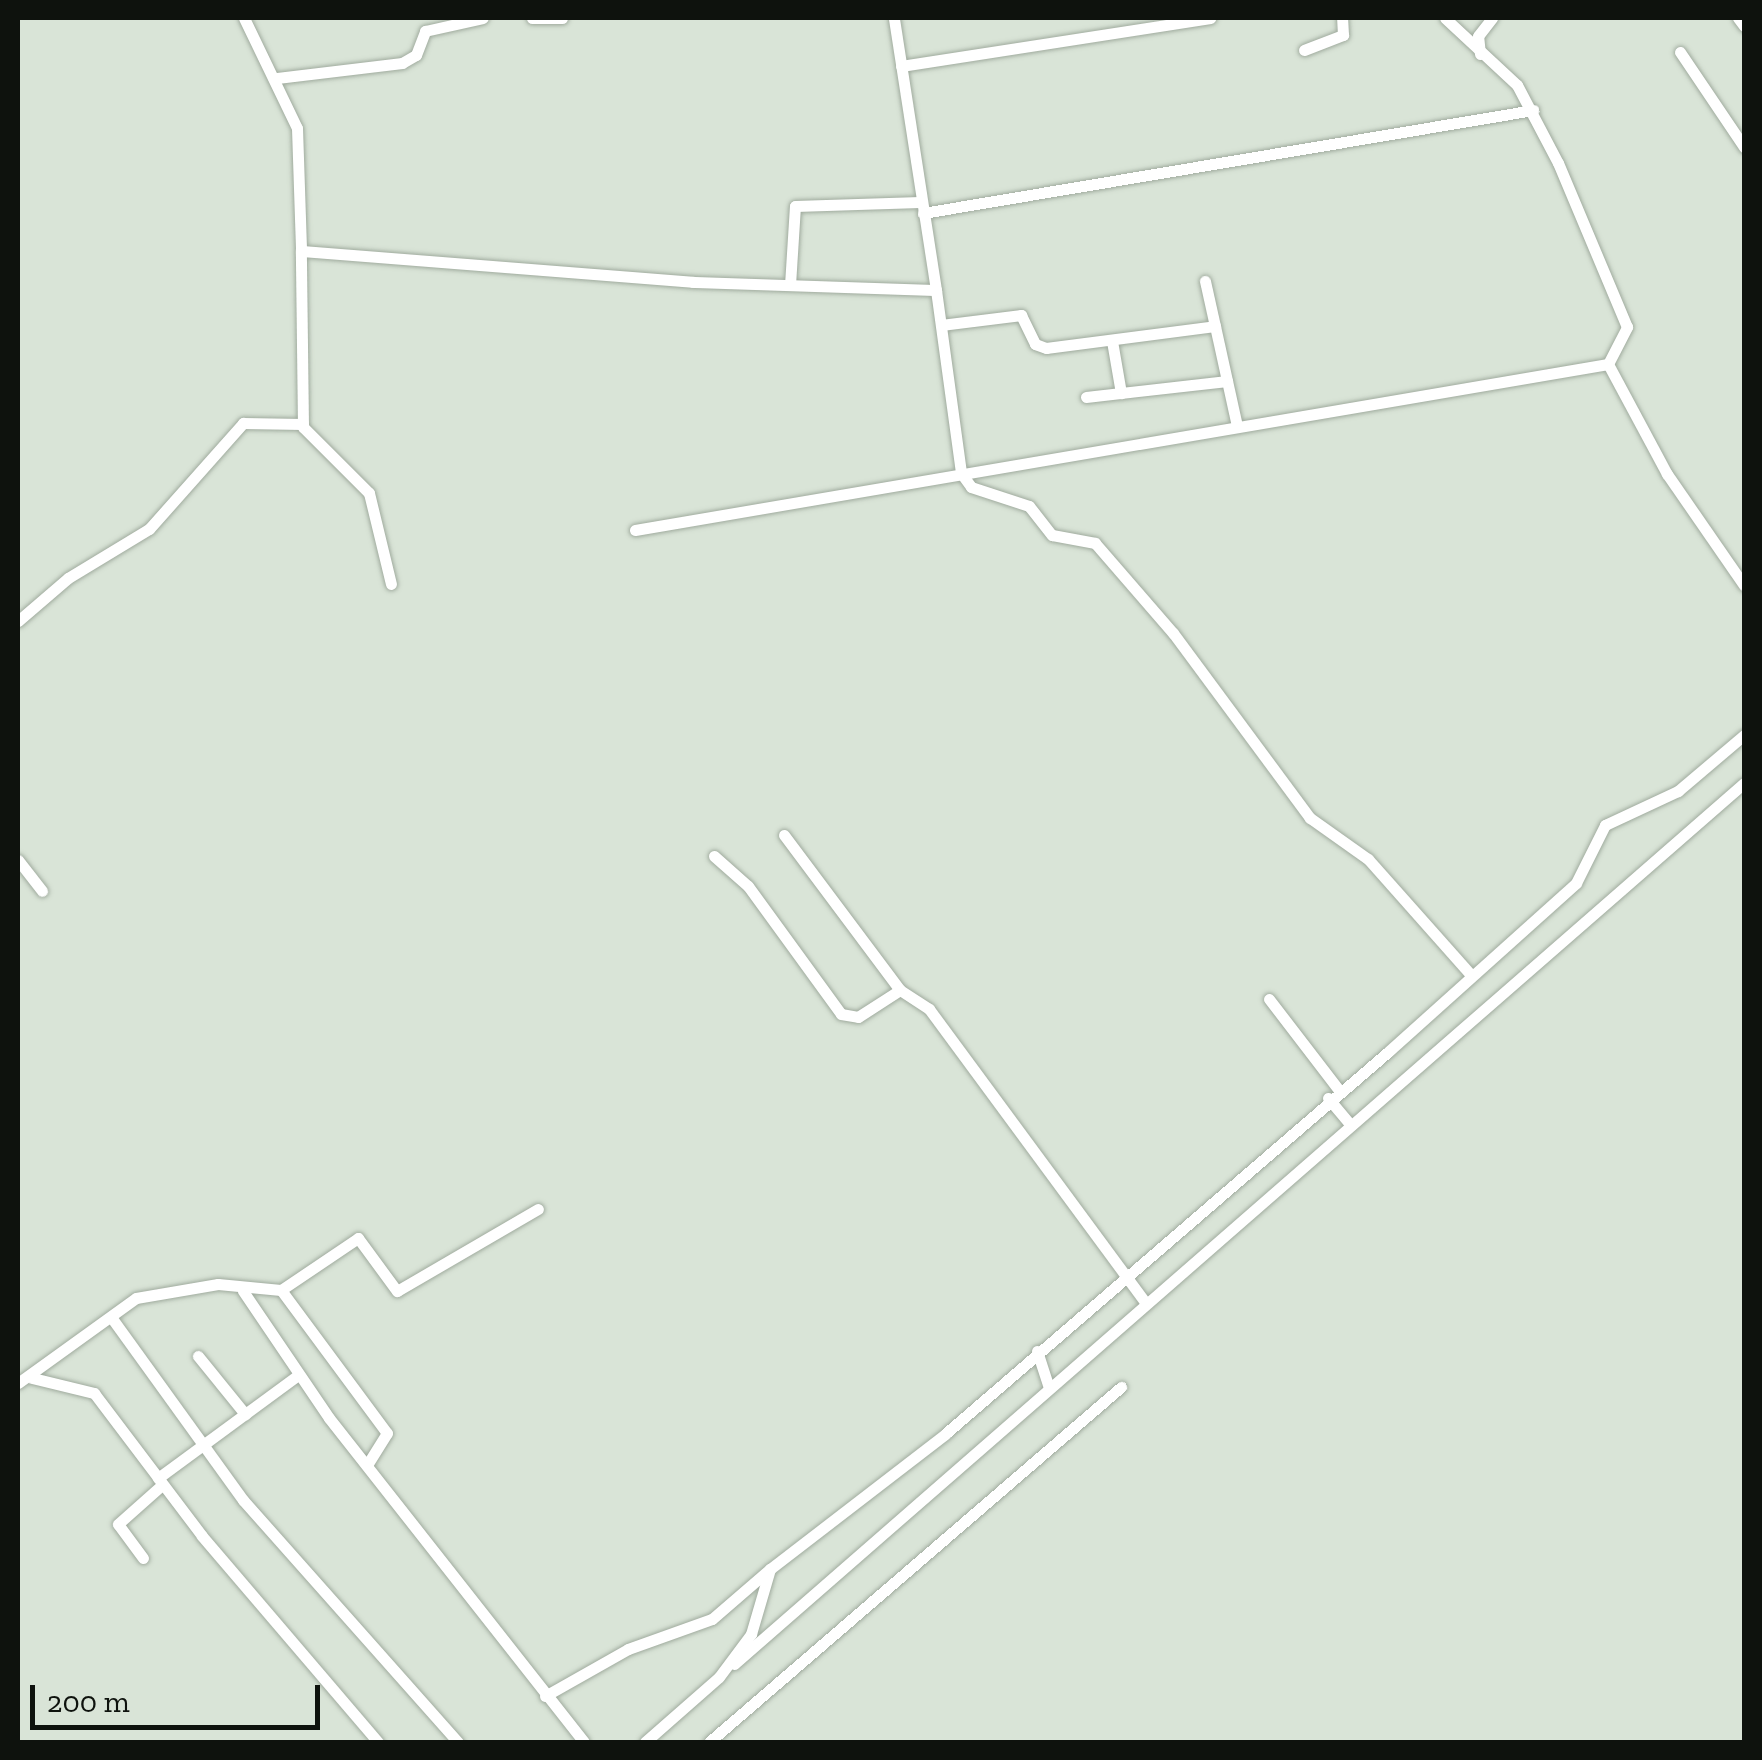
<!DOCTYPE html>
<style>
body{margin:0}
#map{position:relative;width:1762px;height:1760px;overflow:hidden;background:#d9e4d7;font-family:"Zilla Slab",serif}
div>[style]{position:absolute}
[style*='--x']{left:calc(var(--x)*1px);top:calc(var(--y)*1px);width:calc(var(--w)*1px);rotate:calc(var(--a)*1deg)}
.roads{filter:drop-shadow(0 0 2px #a0ab9e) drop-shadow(0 0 2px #a0ab9e)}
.street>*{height:11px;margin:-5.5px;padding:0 5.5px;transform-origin:5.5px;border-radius:5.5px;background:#fff}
span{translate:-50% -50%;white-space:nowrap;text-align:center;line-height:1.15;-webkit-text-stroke:10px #d9e4d7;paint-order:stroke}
.frame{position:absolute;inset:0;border:20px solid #0e120d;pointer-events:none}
.scale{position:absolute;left:30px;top:1685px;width:290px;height:45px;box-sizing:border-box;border:5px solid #0e120d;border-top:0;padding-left:12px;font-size:30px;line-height:35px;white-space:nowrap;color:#0e120d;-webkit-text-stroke:8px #d9e4d7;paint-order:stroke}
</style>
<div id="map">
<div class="roads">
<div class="street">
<div style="--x:244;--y:18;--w:122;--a:64.3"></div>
<div style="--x:297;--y:128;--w:123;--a:88.1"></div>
<div style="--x:532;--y:18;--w:30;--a:0"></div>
<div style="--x:1738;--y:18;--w:10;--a:53"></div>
<div style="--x:1304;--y:50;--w:42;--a:-21"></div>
<div style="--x:1343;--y:35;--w:17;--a:-93"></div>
<div style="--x:1680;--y:52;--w:115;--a:56"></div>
<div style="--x:1480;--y:54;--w:18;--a:-96"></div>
<div style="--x:1478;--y:36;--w:23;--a:-52"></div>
<div style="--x:901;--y:66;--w:313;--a:-8.8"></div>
<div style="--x:277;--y:78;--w:126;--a:-6.8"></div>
<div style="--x:402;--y:63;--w:16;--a:-30"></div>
<div style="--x:416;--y:55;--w:26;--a:-69"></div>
<div style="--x:425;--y:31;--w:59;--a:-12.6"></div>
<div style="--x:923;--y:213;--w:619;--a:-9.58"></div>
<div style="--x:1205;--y:281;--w:46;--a:77.5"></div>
<div style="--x:790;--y:285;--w:79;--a:-86.4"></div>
<div style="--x:795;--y:206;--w:125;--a:-1.8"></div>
<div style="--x:936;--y:290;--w:185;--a:82.2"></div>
<div style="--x:961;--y:473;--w:17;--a:54"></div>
<div style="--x:971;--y:487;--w:61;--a:18.1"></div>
<div style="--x:1029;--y:506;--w:37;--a:52"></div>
<div style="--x:1052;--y:535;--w:44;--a:10.5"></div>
<div style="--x:1095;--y:543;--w:119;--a:49.1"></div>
<div style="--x:1173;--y:633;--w:230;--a:53.5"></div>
<div style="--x:1310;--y:818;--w:71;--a:35.3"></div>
<div style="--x:1368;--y:859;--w:155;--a:48.4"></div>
<div style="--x:941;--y:325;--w:81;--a:-7.1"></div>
<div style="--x:1021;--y:315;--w:32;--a:64"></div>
<div style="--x:1035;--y:344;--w:12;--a:20"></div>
<div style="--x:1046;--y:348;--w:170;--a:-7.4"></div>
<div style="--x:1215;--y:326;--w:102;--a:77.6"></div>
<div style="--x:1112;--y:341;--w:53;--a:80.2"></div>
<div style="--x:1608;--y:364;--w:125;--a:61.8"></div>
<div style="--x:1667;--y:474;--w:135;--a:55.3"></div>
<div style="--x:1086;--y:397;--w:142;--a:-6.5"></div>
<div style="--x:635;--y:530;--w:987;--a:-9.68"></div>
<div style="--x:1608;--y:364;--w:42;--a:-62.8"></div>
<div style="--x:1627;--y:327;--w:178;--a:-112.8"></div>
<div style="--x:1558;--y:163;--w:88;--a:-117.7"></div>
<div style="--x:1517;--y:85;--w:98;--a:-137.1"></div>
<div style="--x:391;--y:584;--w:94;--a:-103.6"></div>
<div style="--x:369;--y:493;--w:93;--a:-135"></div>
<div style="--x:303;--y:427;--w:176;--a:-90.7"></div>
<div style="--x:301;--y:251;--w:393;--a:4.5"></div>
<div style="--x:693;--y:282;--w:243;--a:1.9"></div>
<div style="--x:936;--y:290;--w:275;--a:-98.8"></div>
<div style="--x:18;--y:621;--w:66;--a:-40.7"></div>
<div style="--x:68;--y:578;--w:95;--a:-31.2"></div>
<div style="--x:149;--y:529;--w:142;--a:-48.4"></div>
<div style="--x:243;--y:423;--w:60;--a:1"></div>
<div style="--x:784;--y:835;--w:194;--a:53.2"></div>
<div style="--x:900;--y:990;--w:35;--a:33"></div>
<div style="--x:929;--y:1009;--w:365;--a:53.6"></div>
<div style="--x:714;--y:856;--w:45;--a:41.4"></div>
<div style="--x:748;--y:886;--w:158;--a:54"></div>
<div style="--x:841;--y:1014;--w:17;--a:10"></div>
<div style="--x:858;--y:1017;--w:50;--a:-32.7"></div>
<div style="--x:18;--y:860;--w:39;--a:52"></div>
<div style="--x:1269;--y:999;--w:113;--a:52.5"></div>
<div style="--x:1328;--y:1098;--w:35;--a:50"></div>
<div style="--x:281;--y:1290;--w:178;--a:53.5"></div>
<div style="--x:387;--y:1433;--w:38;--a:122"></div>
<div style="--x:243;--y:1291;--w:153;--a:55.9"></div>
<div style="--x:329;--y:1418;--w:412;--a:51.8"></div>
<div style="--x:111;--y:1317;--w:226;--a:54.2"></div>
<div style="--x:243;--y:1500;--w:324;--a:48.4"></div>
<div style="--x:1037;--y:1351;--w:38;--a:72"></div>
<div style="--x:198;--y:1356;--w:75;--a:51"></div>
<div style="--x:32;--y:1378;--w:64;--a:13.6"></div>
<div style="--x:94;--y:1393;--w:179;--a:52.9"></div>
<div style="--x:202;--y:1536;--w:271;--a:49.5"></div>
<div style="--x:18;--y:1383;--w:145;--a:-35.8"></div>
<div style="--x:136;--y:1298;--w:83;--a:-9.7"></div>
<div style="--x:218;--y:1284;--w:63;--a:5.4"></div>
<div style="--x:281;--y:1290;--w:93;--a:-34"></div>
<div style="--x:358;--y:1238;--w:66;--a:53.7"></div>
<div style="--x:397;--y:1291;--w:163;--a:-30.2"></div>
<div style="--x:158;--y:1478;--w:172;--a:-36.3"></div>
<div style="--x:143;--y:1558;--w:42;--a:-126.3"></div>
<div style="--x:118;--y:1524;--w:59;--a:-41.6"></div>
<div style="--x:734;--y:1664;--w:1340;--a:-41.1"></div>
<div style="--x:545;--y:1696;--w:95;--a:-29.5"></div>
<div style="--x:628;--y:1649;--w:89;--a:-19.7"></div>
<div style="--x:712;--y:1619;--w:77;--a:-40.8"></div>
<div style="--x:645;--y:1742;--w:98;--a:-41.3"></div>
<div style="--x:719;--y:1677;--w:54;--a:-53.3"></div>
<div style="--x:751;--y:1634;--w:68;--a:-73.7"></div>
<div style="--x:770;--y:1569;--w:221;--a:-37.6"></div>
<div style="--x:945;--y:1434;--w:586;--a:-40.78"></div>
<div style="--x:1389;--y:1051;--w:251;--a:-41.9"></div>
<div style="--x:1576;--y:883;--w:65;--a:-63.4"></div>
<div style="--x:1605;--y:825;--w:81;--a:-25"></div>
<div style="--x:1678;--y:791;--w:87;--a:-40.3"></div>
<div style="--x:709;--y:1742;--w:544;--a:-40.75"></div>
</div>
</div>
<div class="frame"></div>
<div class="scale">200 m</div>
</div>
